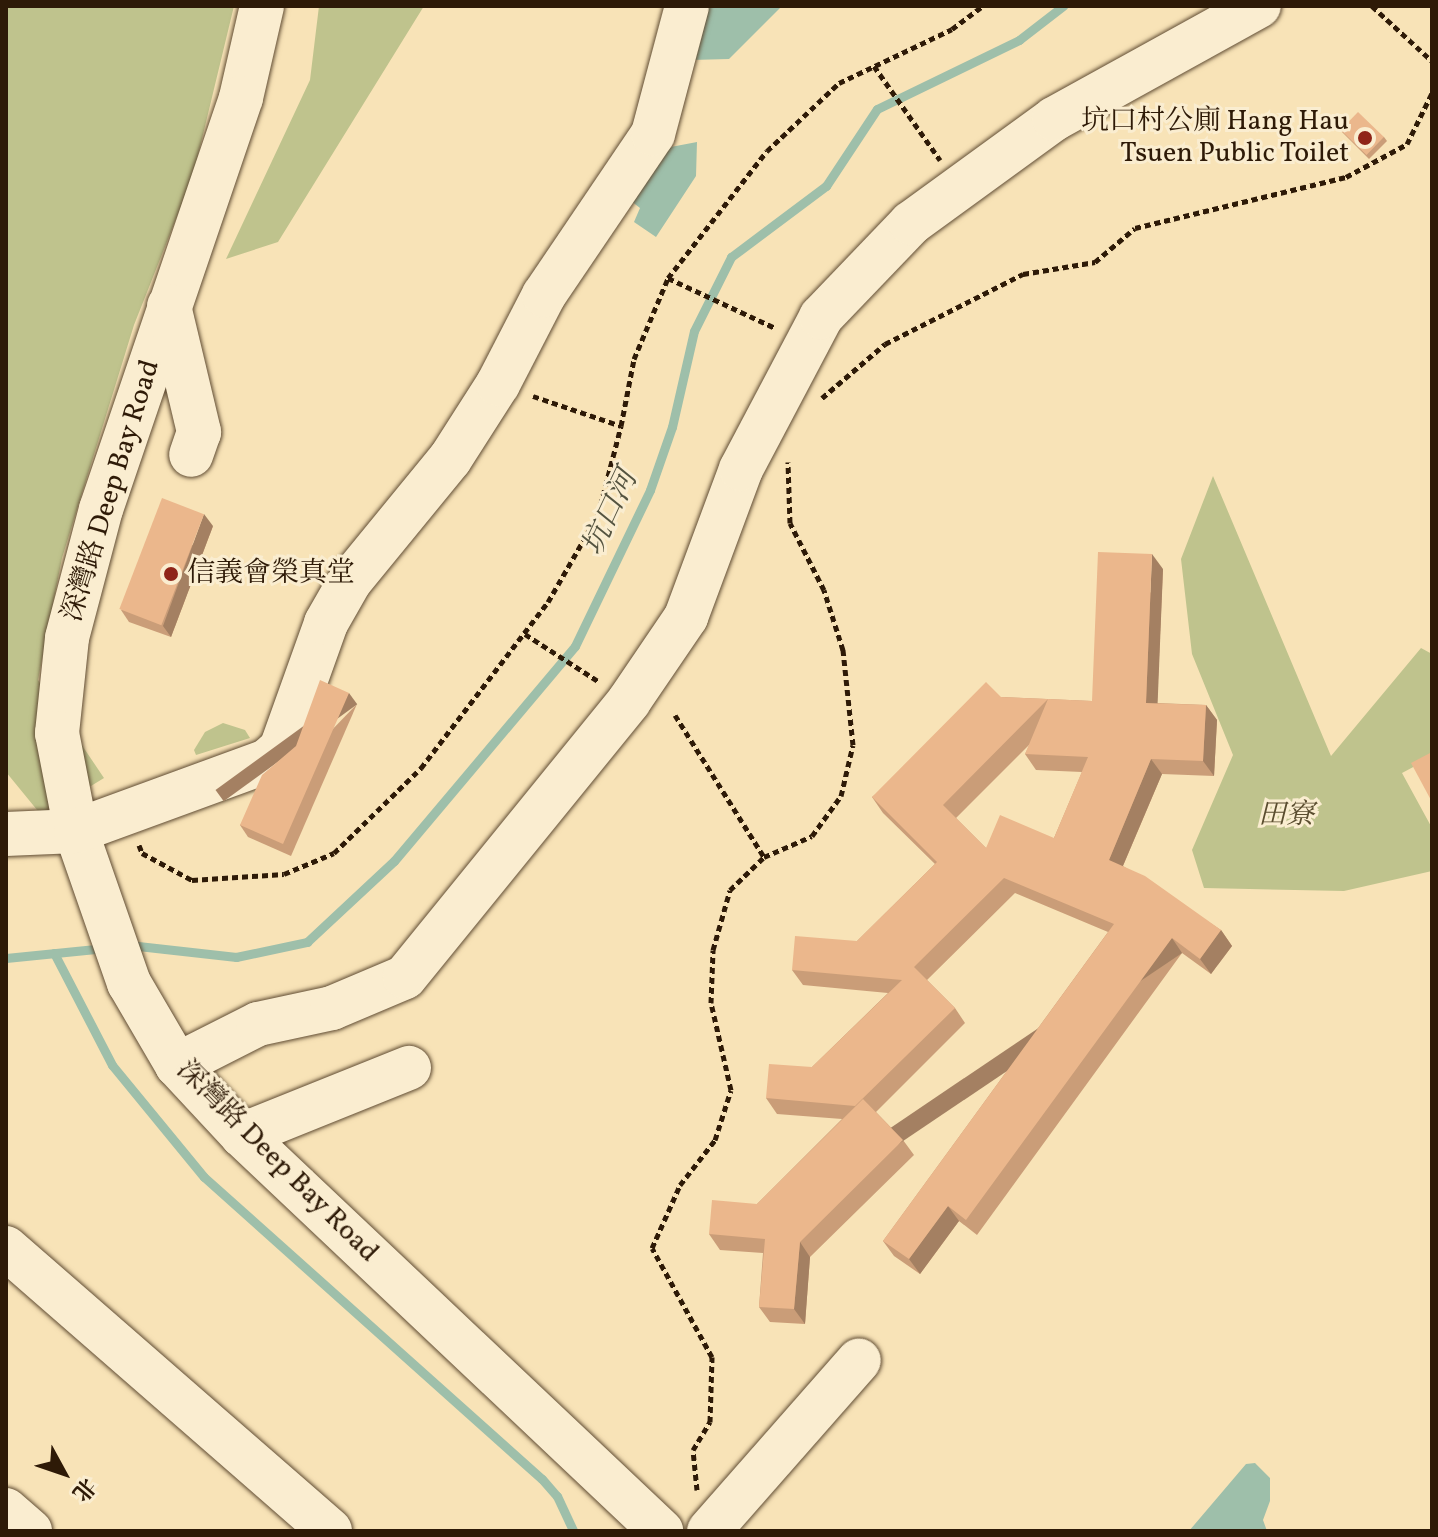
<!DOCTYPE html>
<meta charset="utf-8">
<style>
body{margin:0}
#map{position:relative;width:1438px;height:1537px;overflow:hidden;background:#f8e3b7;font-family:Vollkorn,"Noto Serif SC",serif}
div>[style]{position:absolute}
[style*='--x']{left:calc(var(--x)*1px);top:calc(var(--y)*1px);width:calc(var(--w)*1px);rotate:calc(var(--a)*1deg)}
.green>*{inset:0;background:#bfc38d}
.water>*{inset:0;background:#9ebfaa}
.stream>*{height:9px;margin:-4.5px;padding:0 4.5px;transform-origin:4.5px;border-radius:4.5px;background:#9ebfaa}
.path>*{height:5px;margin-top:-2.5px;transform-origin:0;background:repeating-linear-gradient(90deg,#2e1a07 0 6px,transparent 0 10px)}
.roads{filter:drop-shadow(0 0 2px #604c33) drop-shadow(0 0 2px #604c33)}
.minor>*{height:44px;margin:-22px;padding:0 22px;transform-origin:22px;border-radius:22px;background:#faedd0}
.wall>*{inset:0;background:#ca9d78}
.shaded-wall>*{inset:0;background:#a48062;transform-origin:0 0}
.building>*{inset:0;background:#ebb78c;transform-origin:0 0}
.dots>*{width:22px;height:22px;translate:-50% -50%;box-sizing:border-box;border:4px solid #faedd0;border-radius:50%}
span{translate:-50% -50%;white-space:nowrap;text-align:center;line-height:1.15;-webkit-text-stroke:6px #faedd0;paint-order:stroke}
.poi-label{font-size:28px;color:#2e1a07}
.right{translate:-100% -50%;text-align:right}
.left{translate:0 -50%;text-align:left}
.street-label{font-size:28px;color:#2e1a07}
.park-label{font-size:28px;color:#5a4d2f;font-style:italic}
.water-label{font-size:30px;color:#555440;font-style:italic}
.frame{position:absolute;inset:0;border:8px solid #2e1a07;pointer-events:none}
.north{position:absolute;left:24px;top:1433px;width:80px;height:80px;-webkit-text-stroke:6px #faedd0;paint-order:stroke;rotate:130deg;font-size:22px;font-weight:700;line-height:32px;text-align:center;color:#2e1a07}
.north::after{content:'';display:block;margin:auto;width:28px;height:36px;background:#2e1a07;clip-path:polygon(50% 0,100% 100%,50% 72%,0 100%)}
</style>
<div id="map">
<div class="green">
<div style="clip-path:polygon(6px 6px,234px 6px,193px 176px,134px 325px,62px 558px,38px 680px,104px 778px,42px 816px,6px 772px)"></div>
<div style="clip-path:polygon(319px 6px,424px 6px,278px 242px,226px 259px,310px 80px)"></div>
<div style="clip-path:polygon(1213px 476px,1331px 756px,1421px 648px,1432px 654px,1432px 757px,1402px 773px,1432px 828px,1432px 871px,1344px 891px,1204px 888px,1192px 850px,1233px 755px,1192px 654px,1181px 559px)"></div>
<div style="clip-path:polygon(223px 723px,245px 730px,250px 738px,196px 755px,194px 750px,205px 732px)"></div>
</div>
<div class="water">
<div style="clip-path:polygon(696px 6px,782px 6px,729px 59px,691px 60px)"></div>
<div style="clip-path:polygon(697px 142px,696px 176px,656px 237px,634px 222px,640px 208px,626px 197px,655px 150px)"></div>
<div style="clip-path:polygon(1255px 1463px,1270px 1478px,1270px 1501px,1263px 1520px,1267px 1531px,1189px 1531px,1246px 1464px)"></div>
</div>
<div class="stream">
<div style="--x:129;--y:945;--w:108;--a:6.4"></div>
<div style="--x:236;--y:957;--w:73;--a:-11.9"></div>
<div style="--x:307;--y:942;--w:119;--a:-43"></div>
<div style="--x:394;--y:861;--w:281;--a:-49.9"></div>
<div style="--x:575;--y:646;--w:173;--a:-64.3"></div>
<div style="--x:650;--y:490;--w:67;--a:-70.8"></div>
<div style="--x:672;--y:427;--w:98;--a:-77.1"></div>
<div style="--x:694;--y:331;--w:83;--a:-63.4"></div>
<div style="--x:731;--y:257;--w:119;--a:-36.8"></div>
<div style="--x:826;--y:186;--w:92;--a:-56.5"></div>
<div style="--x:877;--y:109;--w:158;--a:-25.9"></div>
<div style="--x:1019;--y:40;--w:56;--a:-37.7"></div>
<div style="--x:54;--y:953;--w:126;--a:62.6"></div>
<div style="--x:112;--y:1065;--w:145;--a:50.6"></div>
<div style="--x:204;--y:1177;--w:453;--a:41.8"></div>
<div style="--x:542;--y:1479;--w:23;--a:49"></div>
<div style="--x:557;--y:1496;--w:38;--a:65"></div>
<div style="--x:6;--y:958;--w:100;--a:-5.7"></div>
</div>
<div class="path">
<div style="--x:1372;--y:6;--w:81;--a:42.5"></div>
<div style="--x:874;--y:66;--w:115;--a:54.9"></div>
<div style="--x:668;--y:278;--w:118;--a:25"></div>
<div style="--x:533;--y:396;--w:93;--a:18.8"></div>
<div style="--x:621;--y:426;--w:68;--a:-79"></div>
<div style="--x:634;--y:359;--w:88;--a:-67.2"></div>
<div style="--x:668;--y:278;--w:161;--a:-52.1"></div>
<div style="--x:767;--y:151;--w:99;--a:-43.4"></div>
<div style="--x:839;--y:83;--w:125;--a:-25.5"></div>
<div style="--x:952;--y:29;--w:38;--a:-37"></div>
<div style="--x:822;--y:398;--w:83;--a:-40.6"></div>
<div style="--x:885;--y:344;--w:155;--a:-26.9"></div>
<div style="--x:1023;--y:274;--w:73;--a:-9.5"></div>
<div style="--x:1095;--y:262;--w:52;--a:-40.4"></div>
<div style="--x:1135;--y:228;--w:217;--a:-13.6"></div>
<div style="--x:1346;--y:177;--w:69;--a:-28.4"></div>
<div style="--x:1407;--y:144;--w:57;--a:-63.9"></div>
<div style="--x:525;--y:634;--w:87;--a:32.8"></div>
<div style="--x:675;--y:715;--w:168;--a:57.9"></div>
<div style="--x:139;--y:845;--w:9;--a:69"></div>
<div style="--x:142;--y:853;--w:57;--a:28.4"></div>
<div style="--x:192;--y:880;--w:92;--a:-3.7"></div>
<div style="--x:284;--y:874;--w:54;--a:-22.8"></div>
<div style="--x:334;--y:853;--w:122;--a:-44.3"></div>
<div style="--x:421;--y:768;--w:209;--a:-52.6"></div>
<div style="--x:548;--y:602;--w:100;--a:-60.1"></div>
<div style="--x:598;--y:515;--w:92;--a:-75.5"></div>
<div style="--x:697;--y:1490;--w:40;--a:-95.7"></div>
<div style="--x:693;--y:1450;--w:33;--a:-59"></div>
<div style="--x:710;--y:1422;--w:65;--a:-88.2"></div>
<div style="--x:712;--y:1357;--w:124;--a:-118.8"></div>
<div style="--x:652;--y:1248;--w:69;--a:-66"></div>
<div style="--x:680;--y:1185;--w:57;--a:-52.1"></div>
<div style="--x:715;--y:1140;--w:52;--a:-72.3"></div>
<div style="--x:731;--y:1090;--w:89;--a:-102.9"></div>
<div style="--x:711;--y:1003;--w:53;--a:-87.8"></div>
<div style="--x:713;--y:950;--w:62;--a:-74.2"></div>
<div style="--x:730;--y:890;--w:47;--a:-44.1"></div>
<div style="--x:764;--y:857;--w:52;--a:-23.6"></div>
<div style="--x:812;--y:836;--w:49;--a:-54.1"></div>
<div style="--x:841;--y:796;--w:52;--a:-76.8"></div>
<div style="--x:853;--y:745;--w:96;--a:-96"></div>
<div style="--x:843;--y:650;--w:63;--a:-107.6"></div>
<div style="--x:824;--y:590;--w:75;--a:-116.9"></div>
<div style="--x:790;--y:523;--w:61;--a:-91.9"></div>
</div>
<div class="roads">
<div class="minor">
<div style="--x:262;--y:6;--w:94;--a:102.9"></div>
<div style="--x:241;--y:98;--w:434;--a:108.8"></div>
<div style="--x:101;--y:509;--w:133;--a:104.8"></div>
<div style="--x:67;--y:638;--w:96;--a:96"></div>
<div style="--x:57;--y:733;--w:100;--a:79"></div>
<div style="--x:76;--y:831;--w:161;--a:70.8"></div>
<div style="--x:129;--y:983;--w:95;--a:59.7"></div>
<div style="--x:177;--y:1065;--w:96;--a:47.1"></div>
<div style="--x:242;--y:1135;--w:577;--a:43.38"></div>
<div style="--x:169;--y:306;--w:130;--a:76.6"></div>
<div style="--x:199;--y:432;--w:24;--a:109"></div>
<div style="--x:6;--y:834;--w:70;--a:-2.5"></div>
<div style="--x:76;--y:831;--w:203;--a:-20.1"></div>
<div style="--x:267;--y:761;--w:18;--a:-41"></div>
<div style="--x:281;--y:749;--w:134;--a:-70.3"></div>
<div style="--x:326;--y:623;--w:48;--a:-60.3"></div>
<div style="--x:350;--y:581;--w:158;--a:-50.7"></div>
<div style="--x:450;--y:459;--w:89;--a:-57.4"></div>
<div style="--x:498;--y:384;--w:100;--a:-62.7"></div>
<div style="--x:544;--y:295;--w:194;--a:-55.9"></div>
<div style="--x:653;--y:134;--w:132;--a:-75.1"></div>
<div style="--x:177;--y:1065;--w:91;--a:-26.8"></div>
<div style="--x:258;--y:1024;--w:76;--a:-12.2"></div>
<div style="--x:332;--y:1008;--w:79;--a:-23"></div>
<div style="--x:405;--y:977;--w:355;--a:-50.9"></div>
<div style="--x:629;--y:701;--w:102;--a:-55.8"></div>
<div style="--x:686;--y:617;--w:158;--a:-69.6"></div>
<div style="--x:741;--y:469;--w:172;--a:-62.2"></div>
<div style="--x:821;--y:317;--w:130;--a:-46.2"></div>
<div style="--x:911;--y:223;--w:177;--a:-36"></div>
<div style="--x:1054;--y:119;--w:234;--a:-28.9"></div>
<div style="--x:242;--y:1135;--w:180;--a:-21.9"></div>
<div style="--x:6;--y:1248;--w:430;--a:41.1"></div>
<div style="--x:6;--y:1510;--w:32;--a:41"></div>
<div style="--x:709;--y:1531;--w:227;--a:-48.7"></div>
</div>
</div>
<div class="wall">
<div style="clip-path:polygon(1340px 130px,1384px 137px,1387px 141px,1369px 159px)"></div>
<div style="clip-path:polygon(213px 526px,171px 637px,129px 622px,121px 610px)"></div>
<div style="clip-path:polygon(evenodd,1163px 569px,1157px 703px,1206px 705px,1217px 720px,1214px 776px,1162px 774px,1123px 866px,1221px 930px,1232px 946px,1211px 974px,1182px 953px,977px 1235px,959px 1221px,920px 1274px,894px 1256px,883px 1241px,1108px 932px,1015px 893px,927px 980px,955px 1008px,965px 1023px,876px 1112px,903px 1140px,914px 1155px,810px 1257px,805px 1324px,770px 1322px,759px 1307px,763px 1253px,720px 1250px,709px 1234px,757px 1204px,842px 1119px,777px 1114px,766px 1098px,812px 1067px,888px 993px,803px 985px,792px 970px,857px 941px,935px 864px,883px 813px,872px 797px,1001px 697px,1092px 701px,1163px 569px,1030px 744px,1025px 754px,1036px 770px,1082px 772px,1054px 838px,986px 848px,956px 818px,1030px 744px)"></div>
<div style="clip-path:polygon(357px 704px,291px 856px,248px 837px,240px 825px)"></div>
</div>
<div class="shaded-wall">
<div style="clip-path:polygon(204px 514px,213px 526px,171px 637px,163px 626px)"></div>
<div style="clip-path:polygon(1152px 554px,1163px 569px,1157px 718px,1146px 703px)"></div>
<div style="left:349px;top:693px;width:14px;height:165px;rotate:54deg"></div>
<div style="clip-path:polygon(1206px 705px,1217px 720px,1214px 776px,1203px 761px)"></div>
<div style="clip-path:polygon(1151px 759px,1162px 774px,1119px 875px,1109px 860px)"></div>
<div style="clip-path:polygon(1221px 930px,1232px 946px,1211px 974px,1200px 959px)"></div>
<div style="left:1172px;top:938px;width:18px;height:349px;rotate:56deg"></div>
<div style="clip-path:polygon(948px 1206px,959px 1221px,920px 1274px,909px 1259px)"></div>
<div style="clip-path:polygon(800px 1242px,810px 1257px,805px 1324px,794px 1309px)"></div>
</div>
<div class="building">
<div style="left:1358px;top:112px;width:36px;height:25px;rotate:44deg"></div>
<div style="left:162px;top:498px;width:45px;height:119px;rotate:21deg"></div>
<div style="clip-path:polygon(1098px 552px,1152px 554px,1146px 703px,1206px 705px,1203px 761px,1151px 759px,1109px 860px,1145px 876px,1221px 930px,1200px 959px,1172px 938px,966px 1220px,948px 1206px,909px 1259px,883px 1241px,1114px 924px,1004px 878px,914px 967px,955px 1008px,855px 1106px,766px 1098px,769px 1064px,812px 1067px,902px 980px,792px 970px,795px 936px,857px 941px,937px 862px,872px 797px,986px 682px,1001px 697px,1048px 699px,943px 805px,986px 848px,1000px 815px,1054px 838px,1088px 757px,1025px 754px,1048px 699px,1092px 701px)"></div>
<div style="clip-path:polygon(320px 680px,349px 693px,283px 844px,240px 825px,262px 775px,296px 746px)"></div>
<div style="clip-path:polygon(1432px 752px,1432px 802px,1411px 763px)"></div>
<div style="clip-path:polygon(863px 1099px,903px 1140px,800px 1242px,794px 1309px,759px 1307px,765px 1239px,709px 1234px,712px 1200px,757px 1204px)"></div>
</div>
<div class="dots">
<div style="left:1365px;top:138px;background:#8f2418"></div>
<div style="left:171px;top:574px;background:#8f2418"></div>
</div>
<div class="poi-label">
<span class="right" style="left:1349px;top:138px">坑口村公廁 Hang Hau<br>Tsuen Public Toilet</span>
<span class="left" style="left:187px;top:574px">信義會榮真堂</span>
</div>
<div class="street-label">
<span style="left:112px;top:491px;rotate:-73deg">深灣路 Deep Bay Road</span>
<span style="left:277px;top:1162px;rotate:45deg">深灣路 Deep Bay Road</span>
</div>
<div class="park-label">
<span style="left:1286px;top:816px">田寮</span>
</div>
<div class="water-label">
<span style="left:611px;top:513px;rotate:-65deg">坑口河</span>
</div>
<div class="frame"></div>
<div class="north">北</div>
</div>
